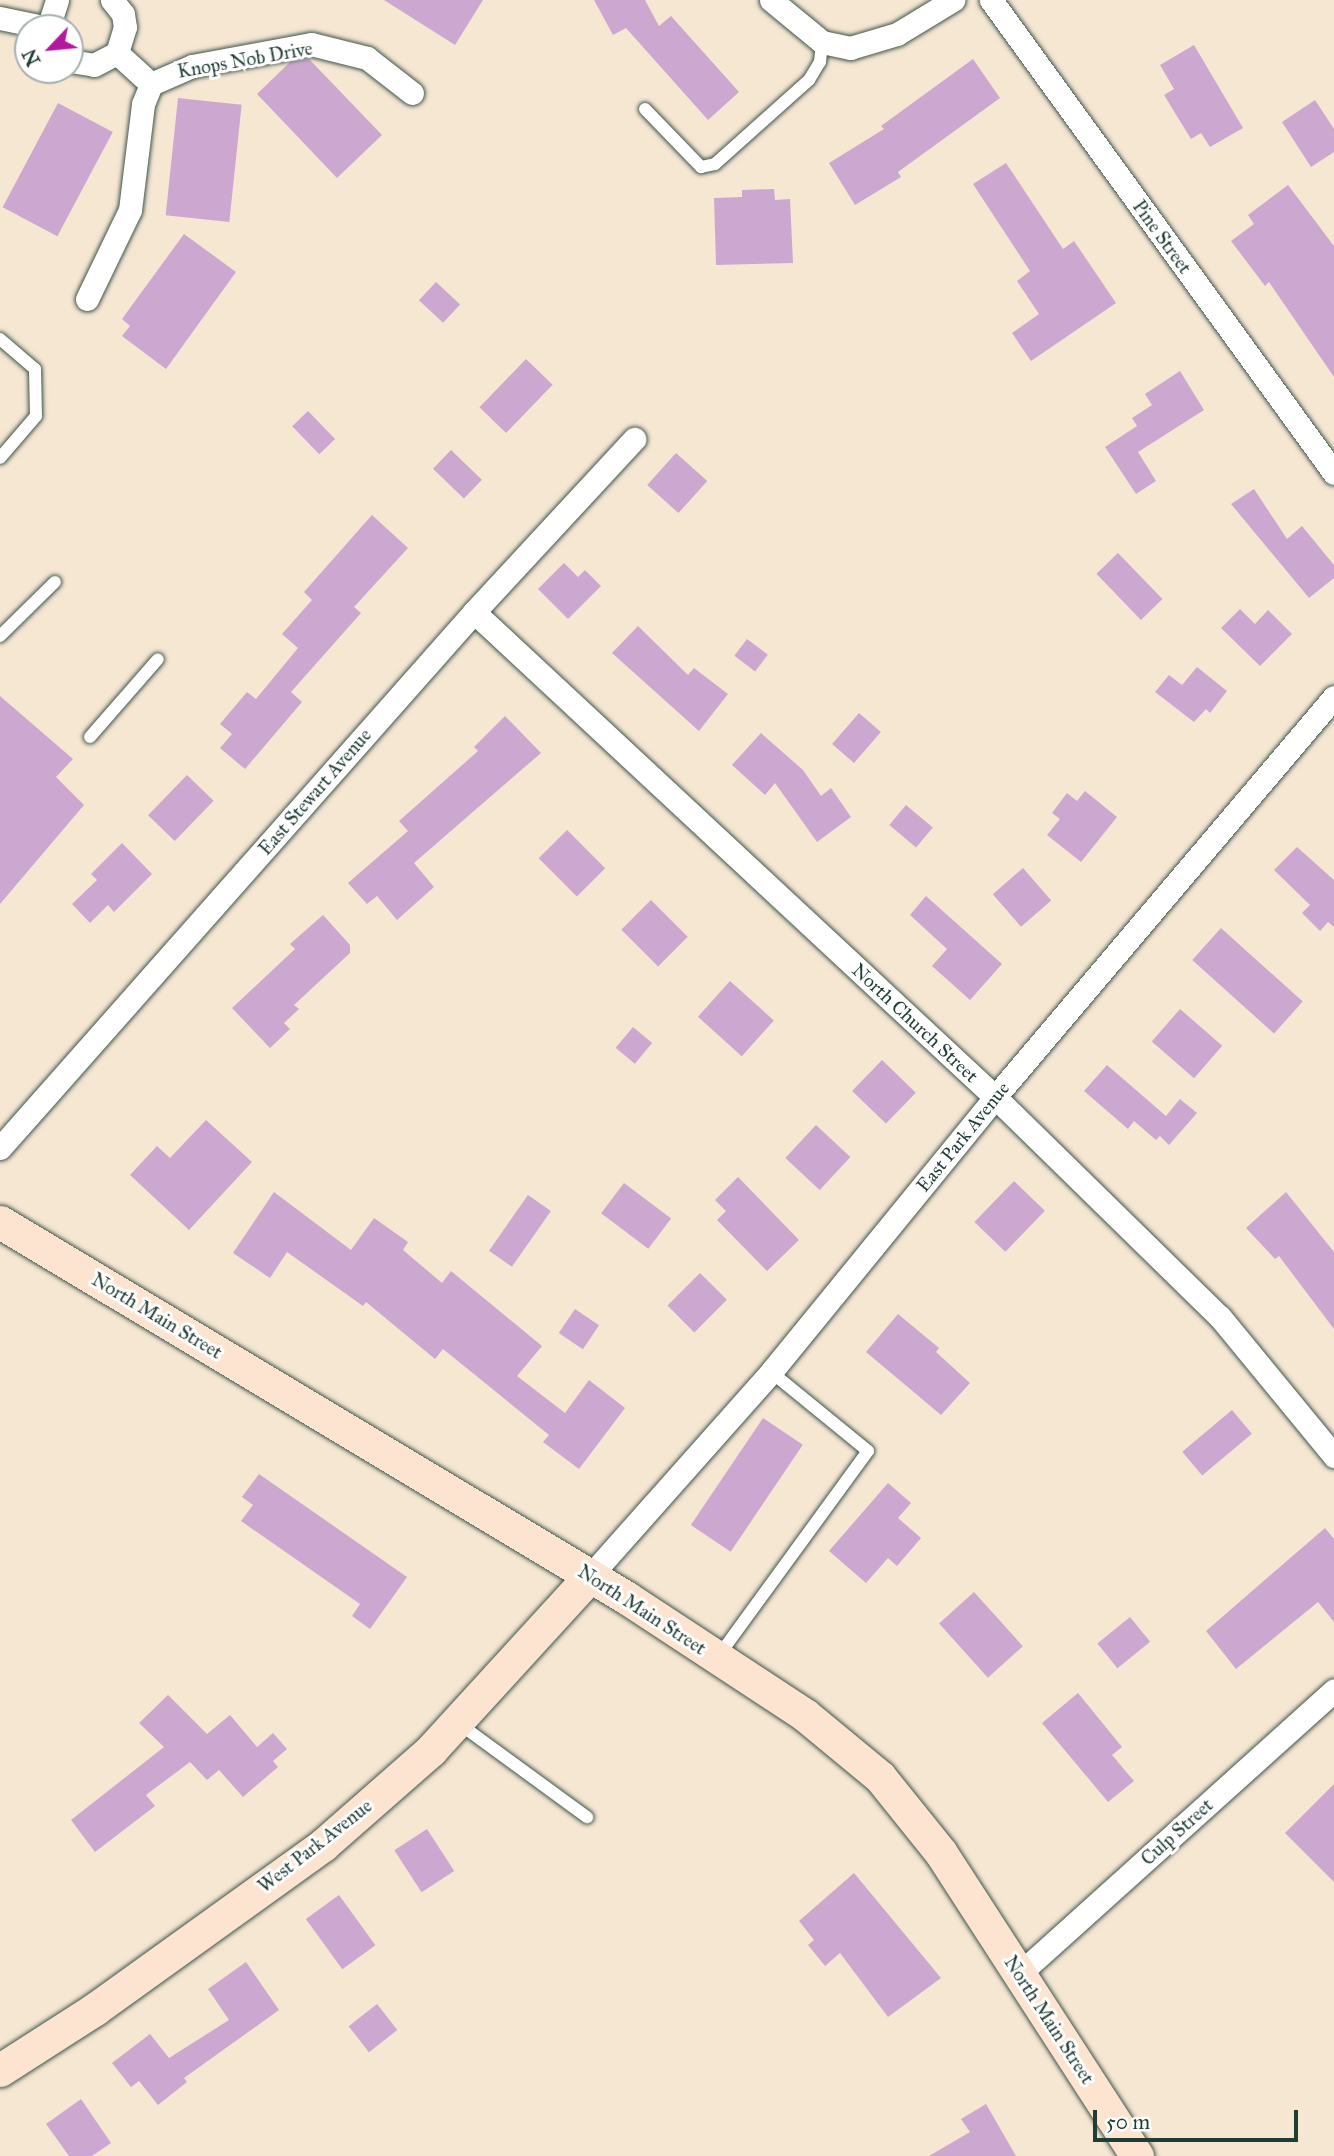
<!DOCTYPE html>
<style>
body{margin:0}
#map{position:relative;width:1334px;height:2156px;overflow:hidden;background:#f6e7d3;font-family:"IM FELL Great Primer",serif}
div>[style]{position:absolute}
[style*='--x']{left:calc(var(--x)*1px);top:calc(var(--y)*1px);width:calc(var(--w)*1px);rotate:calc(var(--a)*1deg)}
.building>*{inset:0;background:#cca8d1;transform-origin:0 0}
.roads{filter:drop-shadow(0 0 2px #3f564c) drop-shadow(0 0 2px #3f564c)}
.service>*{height:12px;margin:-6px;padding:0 6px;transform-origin:6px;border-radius:6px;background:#fff}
.minor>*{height:23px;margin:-11.5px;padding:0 11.5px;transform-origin:11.5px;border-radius:11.5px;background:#fff}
.secondary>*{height:33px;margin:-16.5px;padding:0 16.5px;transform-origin:16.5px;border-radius:16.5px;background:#fde4d1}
span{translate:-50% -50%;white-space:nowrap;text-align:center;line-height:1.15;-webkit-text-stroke:6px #fff;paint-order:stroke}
.street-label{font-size:19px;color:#1f3d34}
.north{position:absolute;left:14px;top:14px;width:70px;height:70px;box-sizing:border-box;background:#fff;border:2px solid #a5b1ae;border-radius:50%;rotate:244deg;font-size:19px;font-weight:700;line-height:28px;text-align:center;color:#1f3d34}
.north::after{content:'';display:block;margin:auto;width:24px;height:32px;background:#b5179e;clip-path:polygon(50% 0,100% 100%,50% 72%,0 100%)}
.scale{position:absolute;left:1093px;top:2110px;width:205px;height:32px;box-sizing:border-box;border:4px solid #1f3d34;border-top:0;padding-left:9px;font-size:21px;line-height:24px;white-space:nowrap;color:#1f3d34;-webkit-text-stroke:5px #fff;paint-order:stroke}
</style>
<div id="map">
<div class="building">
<div style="clip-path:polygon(384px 0,483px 0,455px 45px)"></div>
<div style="clip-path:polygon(594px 0,645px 0,659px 26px,671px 16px,739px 92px,708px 120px,626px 28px,613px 35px)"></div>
<div style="clip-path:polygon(1194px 45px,1243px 128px,1210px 147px,1201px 133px,1191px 139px,1164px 95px,1174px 89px,1160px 65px)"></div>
<div style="clip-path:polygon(309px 59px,382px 135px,337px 178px,257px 94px,290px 62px)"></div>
<div style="clip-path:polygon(973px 59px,1000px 98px,898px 172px,901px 177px,855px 205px,829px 163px,884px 129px,881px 126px)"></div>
<div style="left:178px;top:98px;width:64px;height:118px;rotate:6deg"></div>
<div style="clip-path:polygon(1315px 100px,1334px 129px,1334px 152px,1311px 167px,1282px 122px)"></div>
<div style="left:58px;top:103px;width:62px;height:118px;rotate:28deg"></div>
<div style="clip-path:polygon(1006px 163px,1063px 249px,1074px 241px,1116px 303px,1031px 361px,1012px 333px,1039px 314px,1017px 281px,1030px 271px,973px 184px)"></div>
<div style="clip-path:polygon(1288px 185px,1334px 246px,1334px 377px,1269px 282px,1265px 286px,1231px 241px,1254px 224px,1248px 215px)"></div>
<div style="clip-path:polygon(774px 189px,775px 200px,790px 199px,793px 263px,716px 265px,714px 198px,742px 197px,742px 190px)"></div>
<div style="clip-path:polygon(184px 234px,236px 272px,166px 369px,122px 336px,130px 326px,122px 319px)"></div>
<div style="left:436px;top:282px;width:33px;height:25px;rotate:43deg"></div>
<div style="left:526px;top:359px;width:37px;height:67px;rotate:44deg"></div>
<div style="clip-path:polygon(1180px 371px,1204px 410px,1138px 452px,1156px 481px,1136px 494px,1105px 447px,1137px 426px,1132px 418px,1152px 405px,1145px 394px)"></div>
<div style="left:308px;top:411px;width:39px;height:22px;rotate:46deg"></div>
<div style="left:451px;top:450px;width:43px;height:26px;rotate:44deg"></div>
<div style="left:676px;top:453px;width:42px;height:43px;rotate:42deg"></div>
<div style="clip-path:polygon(1254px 489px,1287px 539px,1302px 526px,1334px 565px,1334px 578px,1309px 598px,1231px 504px)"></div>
<div style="clip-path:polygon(372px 515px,408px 548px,354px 607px,361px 613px,291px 692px,302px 702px,245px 769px,220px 748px,232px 734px,220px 724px,247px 692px,256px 699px,298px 648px,282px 634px,312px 600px,304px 592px)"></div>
<div style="left:1118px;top:553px;width:64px;height:30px;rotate:46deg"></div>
<div style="clip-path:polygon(564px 563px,578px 577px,585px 570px,601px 586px,568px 619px,538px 589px)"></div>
<div style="clip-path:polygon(1240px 609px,1255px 624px,1268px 610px,1292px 634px,1260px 666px,1221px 628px)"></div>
<div style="clip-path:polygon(638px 626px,688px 675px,694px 668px,728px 694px,699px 731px,612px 653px)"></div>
<div style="left:747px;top:639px;width:26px;height:21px;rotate:37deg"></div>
<div style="clip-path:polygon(1197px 667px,1227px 691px,1210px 713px,1206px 709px,1194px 722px,1155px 692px,1169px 675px,1182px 685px)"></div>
<div style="clip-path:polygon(0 696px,73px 759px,56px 777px,84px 805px,0 904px)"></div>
<div style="left:859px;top:713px;width:29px;height:41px;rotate:41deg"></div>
<div style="clip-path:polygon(505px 716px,541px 753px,414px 863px,434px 887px,397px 920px,377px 896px,367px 904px,348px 883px,408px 831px,399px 821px,478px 751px,474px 747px)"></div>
<div style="clip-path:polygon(761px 733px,803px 770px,821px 796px,831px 788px,851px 817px,817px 842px,775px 783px,765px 795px,732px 765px)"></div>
<div style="left:187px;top:775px;width:37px;height:56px;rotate:44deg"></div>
<div style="clip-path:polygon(1085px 791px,1117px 817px,1081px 862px,1047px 835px,1060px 819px,1052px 813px,1067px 793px,1077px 801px)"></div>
<div style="left:906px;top:805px;width:35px;height:26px;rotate:40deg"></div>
<div style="left:567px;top:830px;width:54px;height:40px;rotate:45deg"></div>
<div style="clip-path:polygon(122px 843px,152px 874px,114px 912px,108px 905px,90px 923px,72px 904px,97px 880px,91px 874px)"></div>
<div style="clip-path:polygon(1297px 847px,1334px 880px,1334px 927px,1328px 922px,1320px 931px,1302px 913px,1310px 905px,1274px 870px)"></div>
<div style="left:1023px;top:868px;width:43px;height:40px;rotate:49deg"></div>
<div style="clip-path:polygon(926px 896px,1002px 964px,970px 1000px,932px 966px,947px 949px,910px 915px)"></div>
<div style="left:651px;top:900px;width:52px;height:42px;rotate:45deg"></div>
<div style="clip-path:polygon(323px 915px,350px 945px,350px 953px,294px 1005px,299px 1009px,284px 1023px,290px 1029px,270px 1048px,232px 1008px,295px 949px,290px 944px)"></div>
<div style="left:1221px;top:928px;width:110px;height:43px;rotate:42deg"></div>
<div style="left:730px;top:981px;width:59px;height:48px;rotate:42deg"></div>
<div style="left:1180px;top:1009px;width:56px;height:43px;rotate:41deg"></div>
<div style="left:633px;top:1027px;width:25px;height:27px;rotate:40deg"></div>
<div style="left:882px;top:1060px;width:47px;height:43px;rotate:44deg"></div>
<div style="clip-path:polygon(1107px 1065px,1166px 1116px,1180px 1099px,1197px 1113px,1169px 1145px,1160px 1136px,1156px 1140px,1134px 1121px,1128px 1129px,1084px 1091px)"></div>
<div style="clip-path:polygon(206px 1120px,252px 1162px,189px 1230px,130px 1175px,157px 1146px,170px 1158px)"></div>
<div style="left:816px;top:1125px;width:47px;height:45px;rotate:43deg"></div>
<div style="clip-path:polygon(738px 1177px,799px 1240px,767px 1271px,717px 1220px,726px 1211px,715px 1200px)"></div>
<div style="left:1014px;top:1181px;width:43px;height:57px;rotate:44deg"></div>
<div style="left:624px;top:1183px;width:59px;height:38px;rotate:37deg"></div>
<div style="clip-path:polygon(274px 1192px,351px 1250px,374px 1218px,408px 1242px,403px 1250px,442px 1283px,451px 1271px,542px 1346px,517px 1376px,565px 1413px,589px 1380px,625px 1408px,579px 1469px,543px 1442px,549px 1435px,443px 1349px,435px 1359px,366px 1302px,363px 1306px,287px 1252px,270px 1278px,233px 1253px)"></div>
<div style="clip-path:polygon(1286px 1192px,1334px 1252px,1334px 1329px,1279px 1256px,1275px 1259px,1246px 1228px)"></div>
<div style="left:528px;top:1195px;width:28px;height:68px;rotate:35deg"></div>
<div style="left:700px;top:1273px;width:38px;height:46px;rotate:45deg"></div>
<div style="left:575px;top:1309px;width:29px;height:29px;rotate:34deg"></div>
<div style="clip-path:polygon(898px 1314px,939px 1348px,936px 1352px,970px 1383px,941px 1415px,866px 1352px)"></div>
<div style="left:1232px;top:1410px;width:31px;height:65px;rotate:50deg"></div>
<div style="left:763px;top:1418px;width:48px;height:129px;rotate:34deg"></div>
<div style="clip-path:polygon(259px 1474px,407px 1577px,370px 1629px,352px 1616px,360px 1604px,241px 1521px,253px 1505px,242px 1497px)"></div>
<div style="clip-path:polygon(888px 1483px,911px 1503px,898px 1518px,921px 1538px,897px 1566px,888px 1558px,866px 1583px,829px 1551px)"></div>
<div style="clip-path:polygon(1325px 1528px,1334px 1539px,1334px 1622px,1318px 1602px,1236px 1669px,1206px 1631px)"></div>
<div style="left:974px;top:1592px;width:73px;height:47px;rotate:48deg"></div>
<div style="left:1130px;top:1617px;width:32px;height:42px;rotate:51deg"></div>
<div style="clip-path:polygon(1078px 1693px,1122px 1747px,1112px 1755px,1134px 1781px,1108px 1802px,1042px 1723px)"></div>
<div style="clip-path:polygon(168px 1695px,207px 1734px,230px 1715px,257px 1747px,273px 1733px,287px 1749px,273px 1761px,278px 1767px,243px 1797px,219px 1770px,207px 1780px,190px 1762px,146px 1795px,155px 1806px,95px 1852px,71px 1820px,164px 1747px,139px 1723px)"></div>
<div style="clip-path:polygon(1334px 1784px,1334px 1882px,1285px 1833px)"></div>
<div style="left:427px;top:1829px;width:50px;height:39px;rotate:57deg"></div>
<div style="clip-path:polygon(854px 1873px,941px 1978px,888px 2017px,840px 1953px,825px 1966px,808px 1945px,814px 1940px,799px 1921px)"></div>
<div style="left:339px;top:1895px;width:62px;height:41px;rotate:54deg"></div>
<div style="clip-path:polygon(246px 1962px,279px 2010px,184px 2078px,187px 2082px,158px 2105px,139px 2081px,131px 2087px,112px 2063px,150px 2034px,169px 2058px,229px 2020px,208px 1989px)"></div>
<div style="left:377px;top:2004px;width:33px;height:36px;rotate:52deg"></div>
<div style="clip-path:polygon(81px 2099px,111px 2143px,92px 2156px,69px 2156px,46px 2124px)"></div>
<div style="clip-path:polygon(986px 2104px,1016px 2156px,929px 2156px,970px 2132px,961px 2119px)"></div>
</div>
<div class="roads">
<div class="service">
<div style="--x:645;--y:109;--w:81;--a:46"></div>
<div style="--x:701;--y:167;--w:14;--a:-12"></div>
<div style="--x:715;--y:164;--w:126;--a:-41.8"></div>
<div style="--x:809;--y:80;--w:21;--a:-59"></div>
<div style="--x:820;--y:62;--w:20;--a:-84"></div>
<div style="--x:0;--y:339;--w:46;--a:40.6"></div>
<div style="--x:35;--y:369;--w:47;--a:88.8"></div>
<div style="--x:36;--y:416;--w:55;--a:130.6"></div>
<div style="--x:0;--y:636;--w:77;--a:-44.5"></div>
<div style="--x:90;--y:737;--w:103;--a:-48.9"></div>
<div style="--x:717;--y:1658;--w:256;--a:-53.9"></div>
<div style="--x:868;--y:1451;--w:125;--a:-140.8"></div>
<div style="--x:458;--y:1723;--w:160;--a:36.1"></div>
</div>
<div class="minor">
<div style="--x:771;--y:0;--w:66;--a:39.5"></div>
<div style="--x:822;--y:42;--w:29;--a:12"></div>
<div style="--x:850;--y:48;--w:49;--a:-16.6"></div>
<div style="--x:897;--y:34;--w:66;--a:-31.3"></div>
<div style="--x:991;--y:0;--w:584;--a:54.05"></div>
<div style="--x:0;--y:18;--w:49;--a:11.8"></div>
<div style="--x:48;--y:28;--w:29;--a:-72"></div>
<div style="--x:117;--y:53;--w:46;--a:42.4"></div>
<div style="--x:70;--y:61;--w:24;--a:9"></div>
<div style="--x:94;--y:65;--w:26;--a:-28"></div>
<div style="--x:117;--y:53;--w:27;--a:-73"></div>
<div style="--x:125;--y:27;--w:13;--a:-99"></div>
<div style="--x:123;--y:14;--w:18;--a:-128"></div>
<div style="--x:87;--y:299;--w:99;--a:-64.2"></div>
<div style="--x:130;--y:210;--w:107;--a:-83"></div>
<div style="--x:143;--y:104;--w:22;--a:-68"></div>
<div style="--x:151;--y:84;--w:45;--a:-23.7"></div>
<div style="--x:192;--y:66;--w:121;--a:-10.5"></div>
<div style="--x:311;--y:44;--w:58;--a:14"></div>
<div style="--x:367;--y:58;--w:57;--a:37.9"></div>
<div style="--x:474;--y:612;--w:712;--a:42.95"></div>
<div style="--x:995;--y:1097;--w:315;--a:44.4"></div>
<div style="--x:1220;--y:1317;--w:180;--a:50.6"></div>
<div style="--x:0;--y:1148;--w:716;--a:-48.51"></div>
<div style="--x:474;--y:612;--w:236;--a:-47.2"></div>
<div style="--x:590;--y:1576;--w:273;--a:-48.4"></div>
<div style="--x:771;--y:1372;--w:355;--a:-50.8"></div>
<div style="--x:995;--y:1097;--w:524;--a:-49.72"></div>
<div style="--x:1019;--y:1974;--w:424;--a:-42"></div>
</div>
<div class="secondary">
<div style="--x:0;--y:1222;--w:731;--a:30.95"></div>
<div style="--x:627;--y:1598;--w:213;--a:33.3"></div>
<div style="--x:805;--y:1715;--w:97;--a:39.6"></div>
<div style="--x:880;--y:1777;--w:97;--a:51.2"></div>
<div style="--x:941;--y:1853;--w:361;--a:57.1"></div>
<div style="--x:0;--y:2070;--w:113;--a:-32.7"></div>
<div style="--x:95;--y:2009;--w:281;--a:-35.7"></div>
<div style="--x:323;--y:1845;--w:144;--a:-41.3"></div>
<div style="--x:431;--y:1750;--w:236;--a:-47.6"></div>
</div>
</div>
<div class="street-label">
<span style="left:245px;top:60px;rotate:-10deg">Knops Nob Drive</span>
<span style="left:1162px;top:237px;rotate:54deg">Pine Street</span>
<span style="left:315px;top:792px;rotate:-49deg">East Stewart Avenue</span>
<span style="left:915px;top:1023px;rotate:43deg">North Church Street</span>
<span style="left:963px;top:1137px;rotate:-51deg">East Park Avenue</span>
<span style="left:157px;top:1316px;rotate:31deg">North Main Street</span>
<span style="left:642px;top:1610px;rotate:33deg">North Main Street</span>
<span style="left:1177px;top:1832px;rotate:-42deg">Culp Street</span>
<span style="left:315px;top:1846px;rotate:-38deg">West Park Avenue</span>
<span style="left:1049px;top:2020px;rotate:57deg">North Main Street</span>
</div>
<div class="north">N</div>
<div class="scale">50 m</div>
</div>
